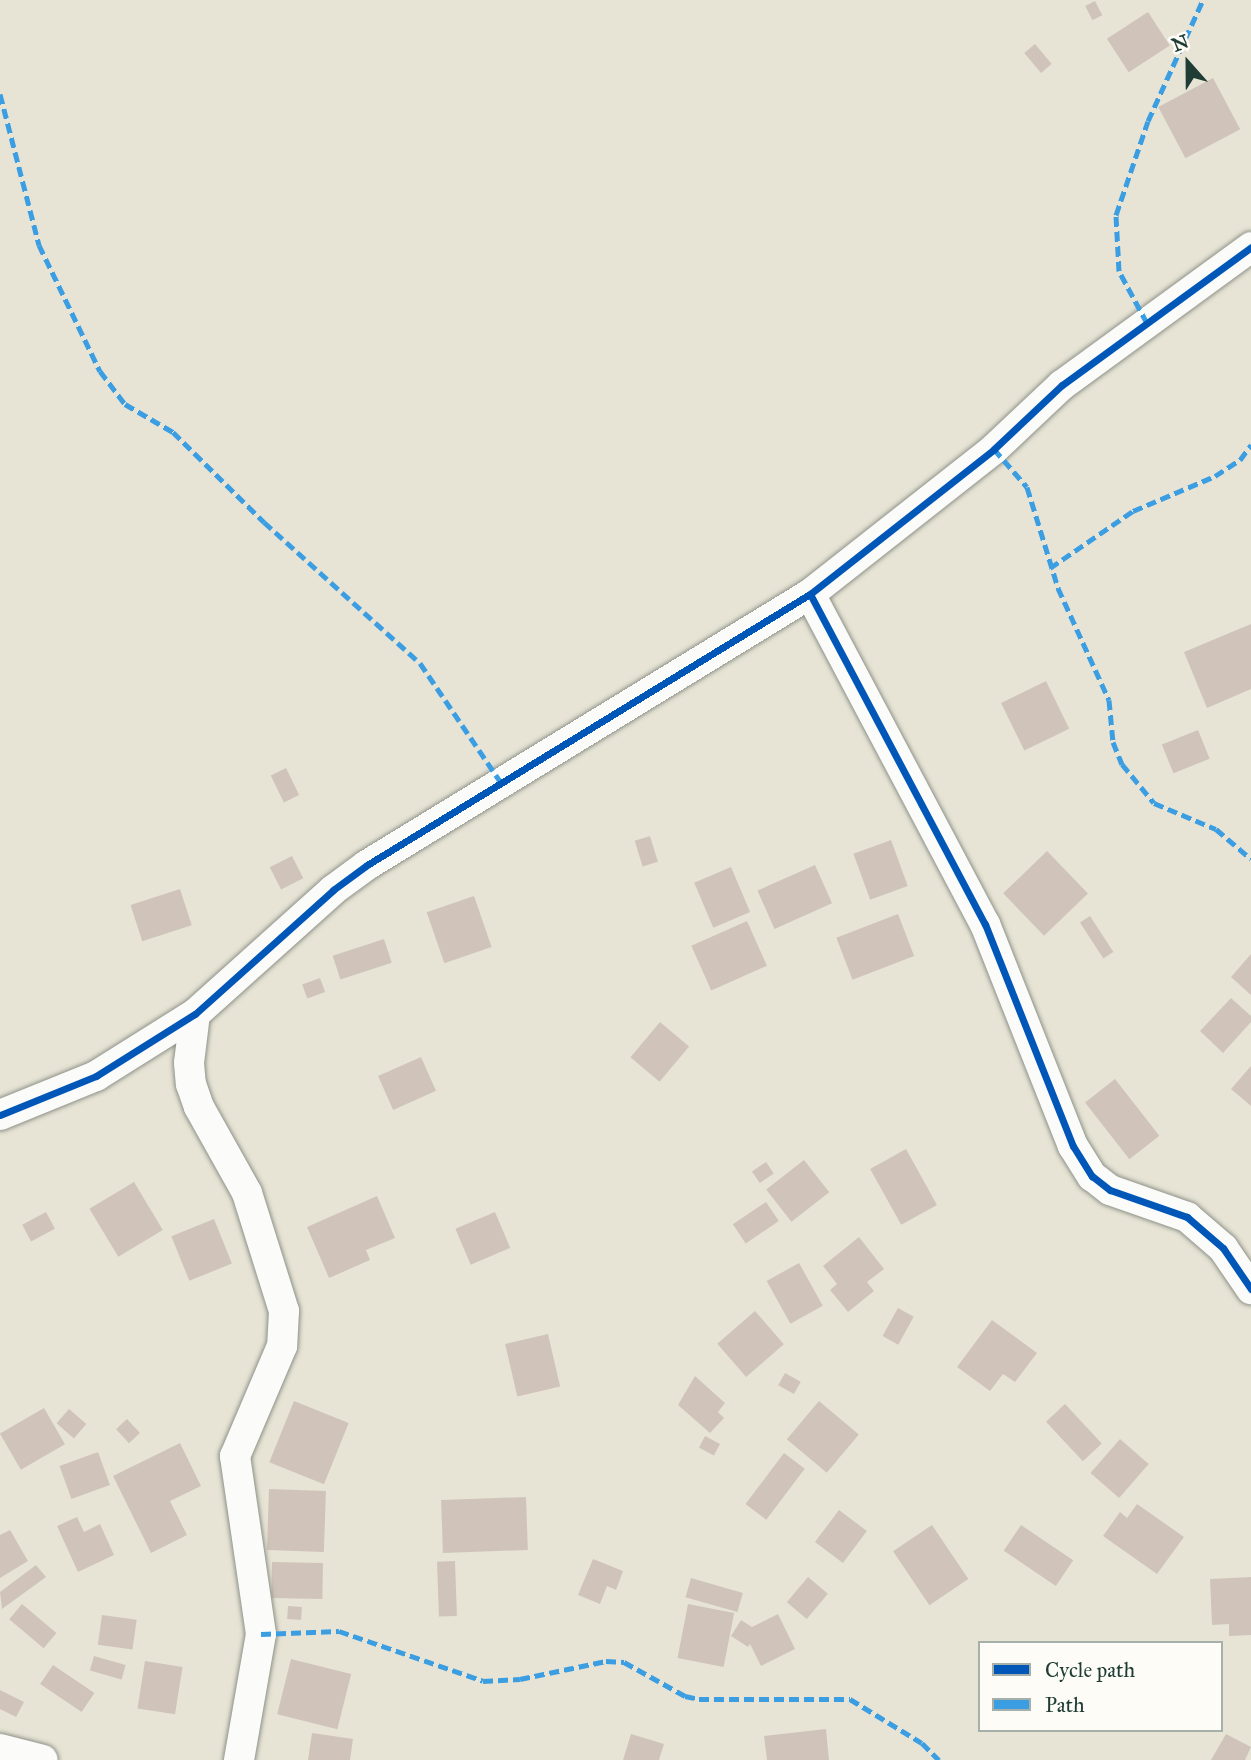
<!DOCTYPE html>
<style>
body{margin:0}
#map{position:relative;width:1251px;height:1760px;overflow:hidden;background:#e7e4d5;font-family:"IM FELL Great Primer",serif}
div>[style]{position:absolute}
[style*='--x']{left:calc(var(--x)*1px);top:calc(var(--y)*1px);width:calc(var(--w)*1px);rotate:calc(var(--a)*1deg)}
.building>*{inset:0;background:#d0c4ba;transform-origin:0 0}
.roads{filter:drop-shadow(0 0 2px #8e9289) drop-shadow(0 0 2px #8e9289)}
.street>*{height:30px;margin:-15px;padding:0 15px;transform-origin:15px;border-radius:15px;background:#fbfbf9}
.quiet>*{height:5px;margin-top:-2.5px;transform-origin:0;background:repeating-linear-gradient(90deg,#3c9ee2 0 10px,transparent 0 15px)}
.cycleway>*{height:7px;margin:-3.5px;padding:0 3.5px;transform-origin:3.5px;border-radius:3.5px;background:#0057b8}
span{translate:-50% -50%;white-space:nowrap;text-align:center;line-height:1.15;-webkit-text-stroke:7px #fdfcf7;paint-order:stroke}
.legend{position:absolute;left:978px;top:1641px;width:245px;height:91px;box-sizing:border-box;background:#fdfcf7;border:2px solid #a4b0a9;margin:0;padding:9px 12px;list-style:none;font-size:21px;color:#1f3d34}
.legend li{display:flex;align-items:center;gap:14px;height:35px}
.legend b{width:35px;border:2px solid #a4b0a9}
.north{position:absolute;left:1153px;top:28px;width:70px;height:70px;-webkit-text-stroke:5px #fdfcf7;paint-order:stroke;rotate:339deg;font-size:19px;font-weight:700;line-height:28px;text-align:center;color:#1f3d34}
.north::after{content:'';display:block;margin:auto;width:24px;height:32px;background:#1f3d34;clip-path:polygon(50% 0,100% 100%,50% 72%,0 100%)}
</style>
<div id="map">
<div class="building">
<div style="left:1095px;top:1px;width:16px;height:11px;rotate:63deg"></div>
<div style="left:1148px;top:12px;width:40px;height:49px;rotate:57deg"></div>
<div style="left:1035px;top:44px;width:26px;height:14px;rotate:50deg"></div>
<div style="left:1213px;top:78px;width:58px;height:62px;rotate:62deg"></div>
<div style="clip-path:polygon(1251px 624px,1251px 689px,1207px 708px,1184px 652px)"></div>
<div style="left:1046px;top:681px;width:53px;height:50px;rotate:64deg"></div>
<div style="left:1198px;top:730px;width:31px;height:39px;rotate:68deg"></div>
<div style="left:286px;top:768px;width:30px;height:17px;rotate:64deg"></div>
<div style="left:650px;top:836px;width:27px;height:16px;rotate:73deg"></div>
<div style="left:891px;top:840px;width:49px;height:40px;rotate:70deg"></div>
<div style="left:1047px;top:851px;width:59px;height:61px;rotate:46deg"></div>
<div style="left:292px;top:856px;width:25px;height:25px;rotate:63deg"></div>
<div style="left:815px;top:865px;width:42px;height:63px;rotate:66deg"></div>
<div style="left:731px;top:867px;width:49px;height:40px;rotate:67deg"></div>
<div style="left:180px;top:889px;width:38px;height:52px;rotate:72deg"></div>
<div style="left:474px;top:896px;width:54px;height:50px;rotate:71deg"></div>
<div style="left:898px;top:914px;width:45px;height:66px;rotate:69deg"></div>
<div style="left:1090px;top:916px;width:43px;height:12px;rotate:57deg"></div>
<div style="left:747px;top:921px;width:49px;height:61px;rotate:66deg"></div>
<div style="left:384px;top:939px;width:25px;height:54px;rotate:72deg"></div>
<div style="clip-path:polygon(1251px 954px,1251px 995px,1231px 977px)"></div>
<div style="left:320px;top:978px;width:15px;height:19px;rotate:70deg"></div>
<div style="clip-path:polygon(1231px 998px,1251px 1016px,1251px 1022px,1223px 1053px,1200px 1031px)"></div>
<div style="left:660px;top:1022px;width:38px;height:46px;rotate:40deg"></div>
<div style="left:421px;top:1057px;width:37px;height:47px;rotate:66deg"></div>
<div style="clip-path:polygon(1251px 1066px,1251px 1106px,1231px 1089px)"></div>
<div style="left:1115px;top:1079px;width:72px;height:38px;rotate:52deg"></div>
<div style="left:906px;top:1149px;width:64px;height:41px;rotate:61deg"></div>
<div style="left:804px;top:1160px;width:41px;height:48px;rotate:52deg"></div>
<div style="left:766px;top:1162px;width:14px;height:17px;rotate:56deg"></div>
<div style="left:134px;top:1182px;width:56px;height:52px;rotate:59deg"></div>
<div style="clip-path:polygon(377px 1196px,395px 1238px,366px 1250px,370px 1260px,329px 1278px,307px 1227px)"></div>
<div style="left:766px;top:1202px;width:23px;height:40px;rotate:56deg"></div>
<div style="left:46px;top:1212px;width:19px;height:27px;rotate:62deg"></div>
<div style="left:495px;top:1212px;width:39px;height:43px;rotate:67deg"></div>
<div style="left:214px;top:1219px;width:48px;height:46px;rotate:68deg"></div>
<div style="clip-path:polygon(859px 1237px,884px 1269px,867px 1282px,874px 1291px,848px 1312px,830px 1290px,837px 1284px,823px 1266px)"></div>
<div style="left:799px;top:1263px;width:49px;height:37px;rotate:61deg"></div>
<div style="left:898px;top:1308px;width:18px;height:32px;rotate:29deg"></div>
<div style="left:755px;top:1311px;width:44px;height:50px;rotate:49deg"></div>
<div style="clip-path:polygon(992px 1320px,1037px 1353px,1015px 1382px,1003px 1374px,990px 1391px,957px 1367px)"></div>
<div style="left:548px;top:1334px;width:54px;height:44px;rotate:77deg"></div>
<div style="left:785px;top:1373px;width:18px;height:14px;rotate:29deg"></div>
<div style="clip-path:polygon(695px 1376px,725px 1403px,718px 1412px,724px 1418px,710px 1433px,678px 1405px)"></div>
<div style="left:294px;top:1401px;width:59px;height:66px;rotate:22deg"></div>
<div style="left:819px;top:1401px;width:52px;height:50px;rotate:40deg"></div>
<div style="left:1065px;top:1404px;width:54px;height:26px;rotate:47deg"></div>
<div style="left:44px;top:1408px;width:42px;height:51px;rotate:60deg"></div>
<div style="left:69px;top:1409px;width:23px;height:19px;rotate:41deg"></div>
<div style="left:127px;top:1419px;width:19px;height:15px;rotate:47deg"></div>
<div style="left:705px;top:1436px;width:17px;height:13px;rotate:28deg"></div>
<div style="left:1120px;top:1439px;width:38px;height:45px;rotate:41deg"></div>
<div style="clip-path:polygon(180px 1443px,201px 1486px,170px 1501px,187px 1535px,151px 1553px,113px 1476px)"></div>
<div style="left:98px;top:1452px;width:35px;height:41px;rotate:70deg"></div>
<div style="left:784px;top:1453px;width:26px;height:64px;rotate:37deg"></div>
<div style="left:269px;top:1489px;width:57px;height:61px;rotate:2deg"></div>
<div style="left:526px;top:1497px;width:53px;height:85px;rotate:88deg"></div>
<div style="clip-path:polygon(1137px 1504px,1184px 1537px,1157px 1574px,1103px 1536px,1120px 1512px,1127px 1518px)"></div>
<div style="left:839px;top:1510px;width:35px;height:40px;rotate:37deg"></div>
<div style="clip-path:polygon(77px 1517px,84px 1532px,100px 1524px,114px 1555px,78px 1572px,57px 1526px)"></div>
<div style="left:932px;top:1525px;width:65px;height:47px;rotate:56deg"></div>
<div style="left:1021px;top:1525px;width:63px;height:31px;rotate:34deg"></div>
<div style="clip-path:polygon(10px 1530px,28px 1561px,0 1578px,0 1535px)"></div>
<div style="clip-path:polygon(593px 1559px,623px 1571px,616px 1590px,607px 1586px,600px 1604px,578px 1595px)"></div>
<div style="left:455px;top:1561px;width:55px;height:18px;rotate:88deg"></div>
<div style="left:272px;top:1562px;width:51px;height:36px;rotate:1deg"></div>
<div style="clip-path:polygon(36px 1565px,46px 1577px,2px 1609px,0 1592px)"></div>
<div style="left:808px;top:1577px;width:26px;height:33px;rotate:40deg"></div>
<div style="clip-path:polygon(1251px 1577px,1251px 1635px,1229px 1636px,1229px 1624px,1212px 1625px,1210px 1579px)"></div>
<div style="left:691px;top:1578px;width:54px;height:20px;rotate:16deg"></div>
<div style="left:22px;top:1604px;width:45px;height:20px;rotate:40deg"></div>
<div style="left:688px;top:1604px;width:47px;height:55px;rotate:11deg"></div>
<div style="left:288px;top:1606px;width:14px;height:13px;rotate:4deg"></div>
<div style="clip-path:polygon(778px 1614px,795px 1649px,761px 1666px,750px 1644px,748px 1647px,731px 1636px,741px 1620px,752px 1627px)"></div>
<div style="left:102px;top:1615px;width:35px;height:30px;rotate:8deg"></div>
<div style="left:94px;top:1656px;width:33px;height:15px;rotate:16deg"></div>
<div style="left:291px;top:1659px;width:62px;height:57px;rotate:14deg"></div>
<div style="left:145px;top:1661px;width:38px;height:48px;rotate:9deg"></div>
<div style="left:53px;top:1665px;width:50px;height:23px;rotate:34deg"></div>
<div style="clip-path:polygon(0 1690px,24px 1702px,16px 1717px,0 1709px)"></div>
<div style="clip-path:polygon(826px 1729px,829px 1760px,767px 1760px,764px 1736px)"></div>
<div style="clip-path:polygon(312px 1733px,353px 1739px,350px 1760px,308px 1760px)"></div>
<div style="clip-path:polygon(631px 1734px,664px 1744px,659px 1760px,623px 1760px)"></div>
<div style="clip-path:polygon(1226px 1734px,1251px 1747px,1245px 1760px,1211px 1760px)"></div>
</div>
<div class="roads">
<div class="street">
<div style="--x:810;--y:594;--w:374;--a:62.1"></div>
<div style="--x:985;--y:924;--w:239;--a:68.4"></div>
<div style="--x:1073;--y:1146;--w:36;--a:58"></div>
<div style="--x:1092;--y:1176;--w:23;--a:38"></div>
<div style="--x:1110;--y:1190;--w:82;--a:19.3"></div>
<div style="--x:1187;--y:1217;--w:48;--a:40.7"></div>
<div style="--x:1223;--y:1248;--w:50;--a:55.7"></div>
<div style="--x:195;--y:1014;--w:49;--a:97"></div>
<div style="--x:189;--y:1063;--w:21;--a:85"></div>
<div style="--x:191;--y:1084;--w:24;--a:71"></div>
<div style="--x:199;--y:1107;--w:98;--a:60.8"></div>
<div style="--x:247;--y:1193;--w:124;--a:72.6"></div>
<div style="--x:284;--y:1311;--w:35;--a:93"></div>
<div style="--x:282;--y:1346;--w:120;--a:113.1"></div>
<div style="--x:235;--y:1456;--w:180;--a:81.7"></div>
<div style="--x:261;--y:1634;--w:128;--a:99.9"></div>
<div style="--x:0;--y:1115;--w:104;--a:-22.1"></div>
<div style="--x:96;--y:1076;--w:117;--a:-32.1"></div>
<div style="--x:195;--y:1014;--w:186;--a:-41.9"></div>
<div style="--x:333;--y:890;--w:42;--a:-36.3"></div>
<div style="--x:367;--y:865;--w:519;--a:-31.46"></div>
<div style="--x:810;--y:594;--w:234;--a:-38.2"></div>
<div style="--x:994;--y:449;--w:93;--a:-43.3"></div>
<div style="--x:1062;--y:385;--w:234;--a:-36.1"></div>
<div style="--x:0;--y:1749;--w:44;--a:14.3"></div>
</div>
</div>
<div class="quiet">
<div style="--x:0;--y:94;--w:156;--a:75.5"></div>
<div style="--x:39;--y:245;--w:140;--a:64.2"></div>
<div style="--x:100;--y:371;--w:41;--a:52.9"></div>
<div style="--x:125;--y:404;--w:56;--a:30.3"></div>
<div style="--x:173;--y:432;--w:128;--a:44.7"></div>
<div style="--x:264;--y:522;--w:210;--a:42.1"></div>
<div style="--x:420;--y:663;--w:143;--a:55.9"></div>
<div style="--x:1147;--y:323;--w:59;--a:-118.3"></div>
<div style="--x:1119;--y:271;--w:56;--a:-93.1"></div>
<div style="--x:1116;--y:215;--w:99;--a:-71.2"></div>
<div style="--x:1148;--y:121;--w:133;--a:-65.6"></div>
<div style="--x:994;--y:449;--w:50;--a:49"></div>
<div style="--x:1027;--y:487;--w:106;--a:72.9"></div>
<div style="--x:1058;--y:588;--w:123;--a:65.5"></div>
<div style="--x:1109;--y:700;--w:42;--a:84.6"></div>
<div style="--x:1113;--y:742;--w:24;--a:68"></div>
<div style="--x:1122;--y:764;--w:50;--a:50.6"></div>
<div style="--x:1154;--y:803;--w:67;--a:22.8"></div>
<div style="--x:1216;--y:829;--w:46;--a:40.6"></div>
<div style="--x:1050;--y:568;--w:101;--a:-34.5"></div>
<div style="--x:1133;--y:511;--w:89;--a:-23.1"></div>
<div style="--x:1215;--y:476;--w:30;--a:-33"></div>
<div style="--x:1240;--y:460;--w:19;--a:-54"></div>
<div style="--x:261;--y:1634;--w:78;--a:-2.2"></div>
<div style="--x:339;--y:1631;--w:152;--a:19.1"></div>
<div style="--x:483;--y:1681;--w:37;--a:-3"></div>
<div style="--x:520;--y:1679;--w:88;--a:-11.8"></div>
<div style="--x:606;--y:1661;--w:18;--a:3"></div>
<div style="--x:624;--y:1662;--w:70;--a:29.1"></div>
<div style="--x:685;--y:1696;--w:14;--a:12"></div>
<div style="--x:699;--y:1699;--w:151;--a:0"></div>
<div style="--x:850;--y:1699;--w:84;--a:31.4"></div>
<div style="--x:922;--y:1743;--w:24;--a:45"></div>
</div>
<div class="cycleway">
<div style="--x:810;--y:594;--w:374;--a:62.1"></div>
<div style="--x:985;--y:924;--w:239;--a:68.4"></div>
<div style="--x:1073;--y:1146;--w:36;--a:58"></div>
<div style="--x:1092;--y:1176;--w:23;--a:38"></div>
<div style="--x:1110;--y:1190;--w:82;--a:19.3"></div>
<div style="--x:1187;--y:1217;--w:48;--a:40.7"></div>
<div style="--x:1223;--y:1248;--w:50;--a:55.7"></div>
<div style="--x:0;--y:1115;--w:104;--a:-22.1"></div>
<div style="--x:96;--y:1076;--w:117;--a:-32.1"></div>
<div style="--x:195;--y:1014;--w:186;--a:-41.9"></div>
<div style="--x:333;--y:890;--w:42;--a:-36.3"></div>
<div style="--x:367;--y:865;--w:519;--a:-31.46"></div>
<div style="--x:810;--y:594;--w:234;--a:-38.2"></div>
<div style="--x:994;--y:449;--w:93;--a:-43.3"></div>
<div style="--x:1062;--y:385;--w:234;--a:-36.1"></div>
</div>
<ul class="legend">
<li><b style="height:9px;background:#0057b8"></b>Cycle path</li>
<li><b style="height:9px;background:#3c9ee2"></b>Path</li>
</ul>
<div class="north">N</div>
</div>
